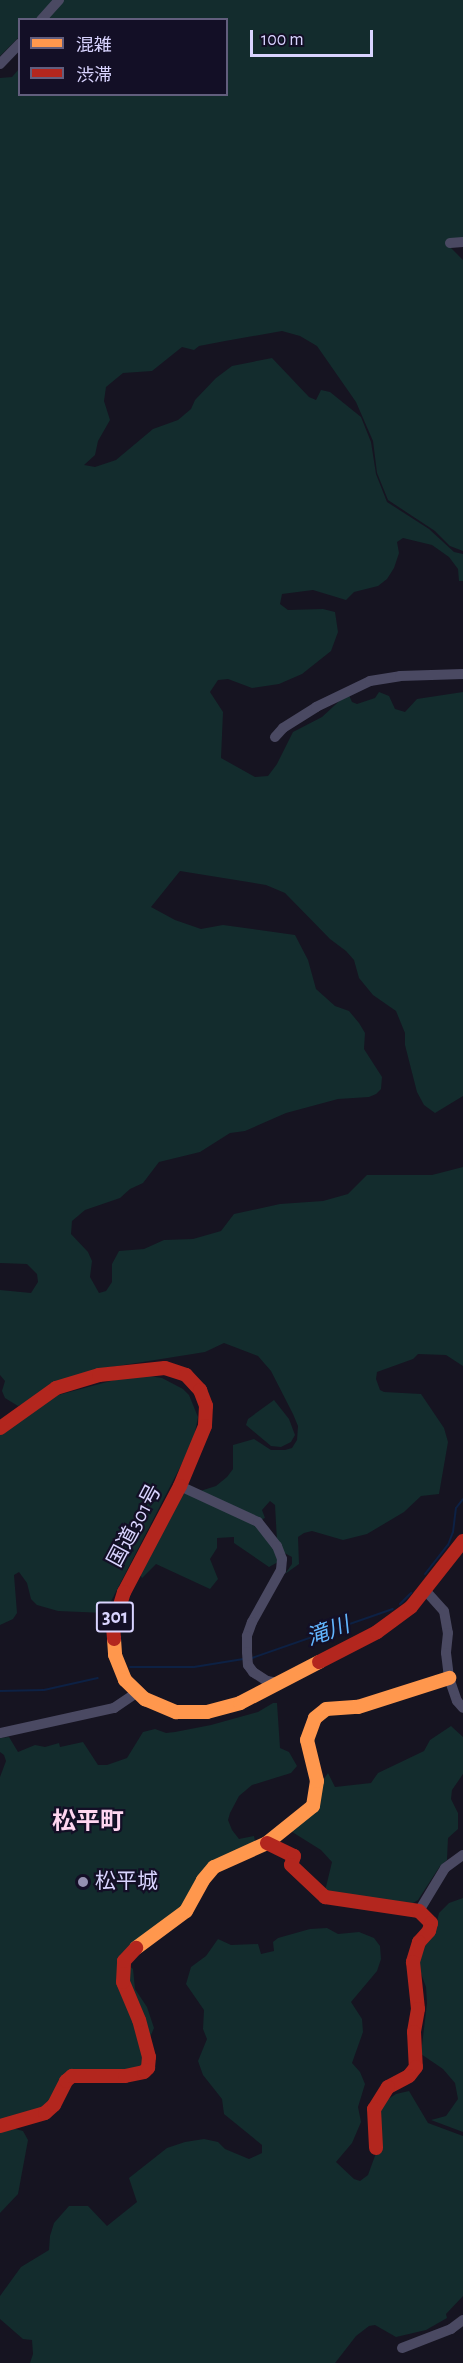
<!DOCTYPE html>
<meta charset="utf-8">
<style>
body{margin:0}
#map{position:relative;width:463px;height:2363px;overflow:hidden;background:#161421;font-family:"Alegreya Sans","Noto Sans JP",sans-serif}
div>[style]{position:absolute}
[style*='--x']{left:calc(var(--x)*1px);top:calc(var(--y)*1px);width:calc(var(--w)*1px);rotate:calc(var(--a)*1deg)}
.green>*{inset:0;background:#132c2d}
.stream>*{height:2px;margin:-1px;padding:0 1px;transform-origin:1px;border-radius:1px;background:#0d2144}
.street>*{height:10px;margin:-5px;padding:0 5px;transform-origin:5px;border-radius:5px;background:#4a4962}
.slow>*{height:14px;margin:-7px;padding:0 7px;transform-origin:7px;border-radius:7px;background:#ff974d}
.jam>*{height:14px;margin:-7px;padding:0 7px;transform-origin:7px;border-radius:7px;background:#b3261e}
.dots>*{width:16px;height:16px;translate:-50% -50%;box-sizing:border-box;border:3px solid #130f26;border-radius:50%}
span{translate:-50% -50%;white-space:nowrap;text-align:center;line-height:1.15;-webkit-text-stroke:4.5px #130f26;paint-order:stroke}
.shield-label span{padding:2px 4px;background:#130f26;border:2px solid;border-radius:4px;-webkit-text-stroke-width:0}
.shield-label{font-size:20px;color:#d9d4ff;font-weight:700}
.street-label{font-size:21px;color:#d9d4ff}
.poi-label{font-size:21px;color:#d9d4ff}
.left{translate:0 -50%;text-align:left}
.water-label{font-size:22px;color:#62b6ff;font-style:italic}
.quarter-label{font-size:24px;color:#ffd6f0;font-weight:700}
.legend{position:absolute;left:18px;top:18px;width:210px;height:78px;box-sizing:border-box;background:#130f26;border:2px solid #625e7d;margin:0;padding:8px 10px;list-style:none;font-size:18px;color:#d9d4ff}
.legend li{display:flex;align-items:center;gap:12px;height:30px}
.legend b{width:30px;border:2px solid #625e7d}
.scale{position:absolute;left:250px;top:30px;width:123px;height:27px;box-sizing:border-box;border:3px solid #d9d4ff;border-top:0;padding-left:8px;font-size:18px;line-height:21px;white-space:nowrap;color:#d9d4ff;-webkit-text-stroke:4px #130f26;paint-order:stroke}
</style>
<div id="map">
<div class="green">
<div style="clip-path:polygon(0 0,56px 0,39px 19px,20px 20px,19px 37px,0 56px)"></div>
<div style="clip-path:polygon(64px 0,463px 0,463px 241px,450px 242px,451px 248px,463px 260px,463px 551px,450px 546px,435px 531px,388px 500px,377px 473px,373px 441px,356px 402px,317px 346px,300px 336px,282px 331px,225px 341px,199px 346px,194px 350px,182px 347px,152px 371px,123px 373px,106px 387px,104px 401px,110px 420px,98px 441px,95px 455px,84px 465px,95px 467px,116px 460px,153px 429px,178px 420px,191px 409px,195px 400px,216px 378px,232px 366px,272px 358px,309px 397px,316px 400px,321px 390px,330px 392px,361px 417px,371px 442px,376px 474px,387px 502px,429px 529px,454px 552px,463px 554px,463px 581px,459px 581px,458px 569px,449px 557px,432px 545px,403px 538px,397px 542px,399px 553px,394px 568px,387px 579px,378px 586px,354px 592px,346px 600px,313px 590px,282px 594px,280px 604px,288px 610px,323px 609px,335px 612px,338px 632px,331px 651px,302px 674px,279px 684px,252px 688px,228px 679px,218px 680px,210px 692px,223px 712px,221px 758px,255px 777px,268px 776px,277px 764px,293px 732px,322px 717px,348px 693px,352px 702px,357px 704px,375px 698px,379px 692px,389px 696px,395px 709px,405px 712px,417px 699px,463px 692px,463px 1096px,435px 1113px,424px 1105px,417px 1092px,405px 1045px,405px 1033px,396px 1011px,373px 995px,359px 978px,354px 960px,346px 951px,330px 939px,285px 893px,266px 885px,180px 871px,151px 907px,175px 920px,201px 929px,223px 925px,295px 935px,308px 960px,316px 989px,335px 1006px,349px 1011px,359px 1023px,365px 1033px,364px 1049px,382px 1077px,381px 1089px,376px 1094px,369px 1097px,338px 1099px,286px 1113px,245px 1131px,230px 1133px,200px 1152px,159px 1162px,143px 1183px,130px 1189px,120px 1198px,85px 1210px,72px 1221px,71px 1234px,88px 1252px,92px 1261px,90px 1277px,99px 1293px,106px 1291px,112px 1282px,112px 1264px,119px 1251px,144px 1249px,164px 1240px,193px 1239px,221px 1231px,234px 1214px,280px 1204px,323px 1201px,348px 1194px,367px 1175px,432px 1175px,463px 1167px,463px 1366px,446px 1355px,418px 1354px,413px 1359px,377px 1372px,376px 1379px,380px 1390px,384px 1392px,421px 1394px,444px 1428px,448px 1442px,439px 1494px,421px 1496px,404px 1512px,367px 1534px,343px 1540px,312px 1531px,304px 1533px,298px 1537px,299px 1564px,285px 1574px,292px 1564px,292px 1557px,281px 1551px,277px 1541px,275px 1505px,270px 1501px,262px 1510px,265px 1518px,260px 1520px,197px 1492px,216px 1486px,227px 1477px,233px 1469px,233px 1445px,254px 1439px,271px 1450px,285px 1450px,292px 1448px,297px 1440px,298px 1426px,293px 1414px,271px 1371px,258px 1356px,224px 1343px,205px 1352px,105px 1368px,18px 1406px,5px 1398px,2px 1391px,5px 1381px,0 1375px,0 1290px,31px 1293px,38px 1282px,37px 1274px,27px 1264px,0 1263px,0 78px,12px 77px,19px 69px,20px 94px,226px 94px,226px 20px,45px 19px)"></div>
<div style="clip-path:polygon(137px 1374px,162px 1378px,183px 1389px,189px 1395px,198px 1417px,193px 1442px,105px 1613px,58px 1611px,37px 1605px,31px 1599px,27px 1583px,19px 1572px,14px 1575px,17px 1613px,13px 1619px,0 1625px,0 1435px,47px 1398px)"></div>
<div style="clip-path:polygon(274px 1400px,289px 1419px,295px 1435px,291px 1442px,281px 1447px,271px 1446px,246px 1425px,248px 1419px)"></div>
<div style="clip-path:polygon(184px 1490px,257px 1523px,273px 1545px,278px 1562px,269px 1567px,234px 1543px,234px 1537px,217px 1538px,217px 1548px,210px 1559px,218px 1579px,210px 1589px,156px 1564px,142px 1578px,140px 1575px)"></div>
<div style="clip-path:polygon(273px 1703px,277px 1703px,280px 1748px,289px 1752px,297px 1766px,291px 1773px,252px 1785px,239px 1796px,230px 1813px,228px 1820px,232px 1830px,239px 1839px,254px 1836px,256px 1846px,230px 1854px,188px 1905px,122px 1957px,147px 2058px,142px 2066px,133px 2071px,80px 2071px,50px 2106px,0 2124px,0 1777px,6px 1761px,4px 1755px,0 1752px,0 1738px,9px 1737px,18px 1752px,35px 1745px,45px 1747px,59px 1743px,60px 1747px,83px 1742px,98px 1765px,107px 1765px,127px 1758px,143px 1732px,155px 1729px,166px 1733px,175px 1732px,211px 1725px,258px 1712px)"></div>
<div style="clip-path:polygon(451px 1726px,463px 1737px,463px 1774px,452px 1790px,451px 1799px,458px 1813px,458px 1829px,448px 1838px,447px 1860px,440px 1866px,418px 1900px,410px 1905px,325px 1891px,332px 1862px,321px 1850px,289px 1830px,328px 1773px,335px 1787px,371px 1783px,378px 1773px,424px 1751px,430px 1740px)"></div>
<div style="clip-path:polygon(463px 1898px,463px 2132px,431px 2120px,446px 2116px,458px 2099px,455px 2083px,443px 2069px,421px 2054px,427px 2003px,426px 1987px,417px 1963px,419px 1951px,436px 1925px,439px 1913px,449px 1903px)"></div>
<div style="clip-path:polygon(327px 1928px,338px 1934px,359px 1932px,374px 1938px,380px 1946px,381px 1959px,377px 1971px,351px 2002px,362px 2019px,363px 2032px,352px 2063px,360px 2072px,365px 2084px,358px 2107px,361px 2122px,352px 2143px,336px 2162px,354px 2179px,360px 2181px,368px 2175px,376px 2153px,377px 2125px,382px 2103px,396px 2094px,409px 2091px,428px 2123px,463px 2136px,463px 2296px,446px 2314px,447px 2318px,426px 2330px,396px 2337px,375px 2325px,369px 2326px,356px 2336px,335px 2363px,30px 2363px,33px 2354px,32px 2340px,23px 2339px,0 2319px,0 2296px,21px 2267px,49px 2250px,50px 2236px,54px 2223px,69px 2206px,88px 2206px,107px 2226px,137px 2202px,129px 2178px,167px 2148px,185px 2142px,204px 2139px,218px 2142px,225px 2149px,249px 2159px,262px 2153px,262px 2145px,224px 2114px,222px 2099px,203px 2075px,198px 2061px,207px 2039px,203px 2029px,204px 2010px,186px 1984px,191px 1967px,206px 1956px,218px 1939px,231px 1945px,258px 1944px,261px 1954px,274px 1951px,273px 1942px,278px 1938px,310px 1929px)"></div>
<div style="clip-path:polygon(126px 1963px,133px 1969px,135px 1989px,147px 2007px,154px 2028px,148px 2042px,126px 1984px)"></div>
<div style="clip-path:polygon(8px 2127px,23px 2131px,28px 2140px,18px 2194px,0 2213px,0 2129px)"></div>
</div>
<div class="stream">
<div style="--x:425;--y:1574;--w:37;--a:-52"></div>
<div style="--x:448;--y:1545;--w:14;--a:-69"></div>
<div style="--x:453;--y:1532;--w:24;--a:-83"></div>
<div style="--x:456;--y:1508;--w:11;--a:-52"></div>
<div style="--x:400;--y:1604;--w:16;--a:-45"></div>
<div style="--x:252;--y:1658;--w:149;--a:-19.2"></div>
<div style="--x:130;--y:1667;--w:64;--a:0"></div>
<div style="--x:194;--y:1667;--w:50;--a:-9.3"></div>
<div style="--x:0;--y:1691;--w:44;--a:-1.3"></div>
<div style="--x:44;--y:1690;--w:55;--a:-12.5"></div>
</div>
<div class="street">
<div style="--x:41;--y:20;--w:27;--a:-48"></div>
<div style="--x:0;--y:64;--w:29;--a:-46"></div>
<div style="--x:450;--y:243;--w:13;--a:-4"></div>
<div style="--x:275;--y:737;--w:12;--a:-48"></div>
<div style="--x:283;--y:728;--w:39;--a:-32"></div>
<div style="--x:316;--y:707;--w:60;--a:-25.7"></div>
<div style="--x:370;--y:681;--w:30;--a:-9"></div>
<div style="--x:400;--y:676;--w:63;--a:-1.8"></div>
<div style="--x:180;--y:1486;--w:86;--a:24.8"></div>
<div style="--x:258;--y:1522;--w:31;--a:52"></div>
<div style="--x:277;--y:1546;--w:14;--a:69"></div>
<div style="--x:282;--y:1559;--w:11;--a:95"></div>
<div style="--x:281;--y:1570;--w:60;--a:119.1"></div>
<div style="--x:252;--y:1622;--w:15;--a:110"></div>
<div style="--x:247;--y:1636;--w:16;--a:90"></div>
<div style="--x:247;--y:1652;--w:13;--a:86"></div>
<div style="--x:248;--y:1665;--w:9;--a:54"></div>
<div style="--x:253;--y:1672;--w:17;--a:33"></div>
<div style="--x:267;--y:1681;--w:11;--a:10"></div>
<div style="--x:425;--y:1590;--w:28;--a:48"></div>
<div style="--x:444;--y:1611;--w:22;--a:80"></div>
<div style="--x:448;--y:1633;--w:20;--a:96"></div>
<div style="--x:446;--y:1653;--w:25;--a:83"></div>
<div style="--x:449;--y:1678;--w:24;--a:71"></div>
<div style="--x:457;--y:1701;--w:9;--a:49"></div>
<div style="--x:0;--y:1733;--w:117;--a:-12.4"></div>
<div style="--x:114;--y:1708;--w:27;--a:-34"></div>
<div style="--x:419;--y:1911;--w:50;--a:-58.8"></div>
<div style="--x:445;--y:1868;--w:22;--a:-36"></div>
<div style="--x:402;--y:2348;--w:53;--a:-21.2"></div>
<div style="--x:451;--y:2329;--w:15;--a:-37"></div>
</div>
<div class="slow">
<div style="--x:114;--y:1639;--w:16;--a:86"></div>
<div style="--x:115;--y:1655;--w:27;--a:68"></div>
<div style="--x:125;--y:1680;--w:28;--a:44"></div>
<div style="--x:145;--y:1699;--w:34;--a:23"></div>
<div style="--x:176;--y:1712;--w:31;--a:0"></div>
<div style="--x:207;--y:1712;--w:34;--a:-15"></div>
<div style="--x:240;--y:1703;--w:89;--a:-27.4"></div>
<div style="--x:136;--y:1948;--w:62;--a:-36.5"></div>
<div style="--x:186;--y:1911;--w:35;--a:-61"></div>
<div style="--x:203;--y:1880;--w:17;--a:-50"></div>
<div style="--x:214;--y:1867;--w:58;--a:-24.4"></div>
<div style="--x:267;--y:1843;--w:59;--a:-38.8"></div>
<div style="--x:313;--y:1806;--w:25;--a:-81"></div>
<div style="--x:317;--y:1781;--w:42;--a:-103.7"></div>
<div style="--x:307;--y:1740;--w:23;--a:-70"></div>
<div style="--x:315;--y:1718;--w:14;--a:-39"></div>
<div style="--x:326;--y:1709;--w:32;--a:-4"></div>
<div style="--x:358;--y:1707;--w:96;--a:-17.7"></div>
</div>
<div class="jam">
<div style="--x:0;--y:1428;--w:69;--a:-35.5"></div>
<div style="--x:56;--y:1388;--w:45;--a:-16.8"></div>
<div style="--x:99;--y:1375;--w:66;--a:-6.1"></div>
<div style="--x:165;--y:1368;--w:22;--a:18"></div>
<div style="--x:186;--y:1375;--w:21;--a:47"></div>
<div style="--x:200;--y:1390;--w:17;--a:69"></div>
<div style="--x:206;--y:1406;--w:20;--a:93"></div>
<div style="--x:205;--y:1426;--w:65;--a:112.6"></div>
<div style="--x:180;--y:1486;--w:120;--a:117.8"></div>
<div style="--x:124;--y:1592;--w:37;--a:107"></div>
<div style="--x:113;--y:1627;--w:12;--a:85"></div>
<div style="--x:319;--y:1662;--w:65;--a:-27.3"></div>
<div style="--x:377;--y:1632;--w:42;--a:-36.3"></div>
<div style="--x:411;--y:1607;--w:84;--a:-51.8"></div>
<div style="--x:267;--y:1843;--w:30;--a:26"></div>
<div style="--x:294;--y:1856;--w:9;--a:108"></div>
<div style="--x:291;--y:1865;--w:47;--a:43.3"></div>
<div style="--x:325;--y:1897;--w:95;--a:8.5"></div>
<div style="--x:419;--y:1911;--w:17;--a:45"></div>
<div style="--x:431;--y:1923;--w:8;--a:104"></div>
<div style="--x:429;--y:1931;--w:15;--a:132"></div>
<div style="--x:419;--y:1942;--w:21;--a:107"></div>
<div style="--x:413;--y:1962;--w:47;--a:83.9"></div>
<div style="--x:418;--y:2009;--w:23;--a:100"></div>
<div style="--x:414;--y:2032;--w:35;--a:87"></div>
<div style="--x:416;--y:2067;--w:11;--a:128"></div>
<div style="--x:409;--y:2076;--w:24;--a:152"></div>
<div style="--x:388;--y:2087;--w:26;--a:122"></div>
<div style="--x:374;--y:2109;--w:39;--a:87"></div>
<div style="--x:0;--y:2126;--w:47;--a:-16.1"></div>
<div style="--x:45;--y:2113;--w:12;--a:-42"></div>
<div style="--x:54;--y:2105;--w:27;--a:-63"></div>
<div style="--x:66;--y:2081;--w:8;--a:-40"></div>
<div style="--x:72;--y:2076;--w:53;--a:0"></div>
<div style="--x:125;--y:2076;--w:19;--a:-12"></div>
<div style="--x:144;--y:2072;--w:6;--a:-45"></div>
<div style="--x:148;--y:2068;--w:11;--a:-85"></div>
<div style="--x:149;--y:2057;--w:38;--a:-105"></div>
<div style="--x:139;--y:2020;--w:41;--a:-112.8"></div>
<div style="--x:123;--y:1982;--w:21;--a:-87"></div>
<div style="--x:124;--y:1961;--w:18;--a:-47"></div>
</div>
<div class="dots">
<div style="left:83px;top:1882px;background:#9591b1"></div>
</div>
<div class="shield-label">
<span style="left:115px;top:1617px">301</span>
</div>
<div class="street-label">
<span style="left:135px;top:1526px;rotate:-62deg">国道301号</span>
</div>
<div class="poi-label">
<span class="left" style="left:95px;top:1882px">松平城</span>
</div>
<div class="water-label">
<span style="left:328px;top:1632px;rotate:-20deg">滝川</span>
</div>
<div class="quarter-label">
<span style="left:88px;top:1823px">松平町</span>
</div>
<ul class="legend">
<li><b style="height:8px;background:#ff974d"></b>混雑</li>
<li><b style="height:8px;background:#b3261e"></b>渋滞</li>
</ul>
<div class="scale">100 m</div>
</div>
